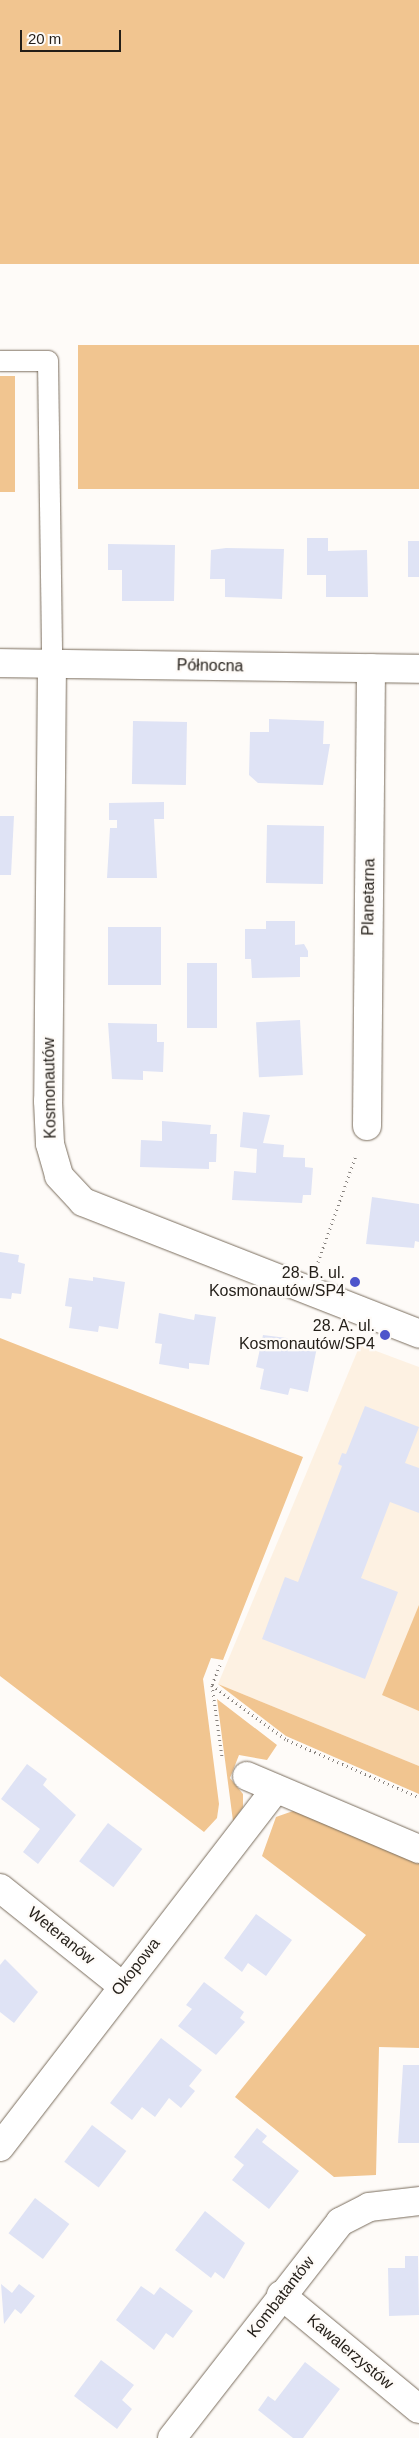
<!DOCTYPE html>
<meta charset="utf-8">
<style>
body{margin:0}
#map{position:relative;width:419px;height:2438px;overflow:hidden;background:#fefbf8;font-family:Arial,sans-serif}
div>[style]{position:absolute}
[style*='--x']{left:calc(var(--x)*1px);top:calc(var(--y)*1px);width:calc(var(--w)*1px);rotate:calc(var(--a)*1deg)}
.built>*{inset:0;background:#fdf1e2}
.green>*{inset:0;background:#f1c590;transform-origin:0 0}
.building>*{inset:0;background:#dfe3f5;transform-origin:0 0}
.path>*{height:3px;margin-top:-1.5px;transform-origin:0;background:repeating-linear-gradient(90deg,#898480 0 1px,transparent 0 5px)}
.roads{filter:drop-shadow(0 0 1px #7a6d5d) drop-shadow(0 0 1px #7a6d5d)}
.lane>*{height:20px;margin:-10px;padding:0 10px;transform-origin:10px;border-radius:10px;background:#fff}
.street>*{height:28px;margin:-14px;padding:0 14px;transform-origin:14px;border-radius:14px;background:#fff}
.dots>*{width:14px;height:14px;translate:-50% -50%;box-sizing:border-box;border:2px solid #fefbf8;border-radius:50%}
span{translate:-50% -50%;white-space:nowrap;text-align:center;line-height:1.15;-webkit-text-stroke:4.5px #fefbf8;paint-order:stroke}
.street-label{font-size:16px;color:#231e18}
.poi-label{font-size:16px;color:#231e18}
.right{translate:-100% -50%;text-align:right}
.scale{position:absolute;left:20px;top:30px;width:101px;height:22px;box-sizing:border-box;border:2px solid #231e18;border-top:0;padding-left:6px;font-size:15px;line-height:18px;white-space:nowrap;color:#231e18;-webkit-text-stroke:4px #fefbf8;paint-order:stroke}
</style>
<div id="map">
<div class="built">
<div style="clip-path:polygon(360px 1345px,419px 1367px,419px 1766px,218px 1684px)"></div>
</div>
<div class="green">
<div style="left:0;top:0;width:419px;height:264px"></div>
<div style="left:419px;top:345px;width:144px;height:341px;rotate:90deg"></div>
<div style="left:0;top:376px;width:15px;height:116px"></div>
<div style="clip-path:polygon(0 1338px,303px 1457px,223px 1660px,211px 1658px,203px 1679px,219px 1804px,217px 1818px,204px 1832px,0 1676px)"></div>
<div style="clip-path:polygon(419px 1605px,419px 1711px,382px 1695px)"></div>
<div style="clip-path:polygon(218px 1684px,419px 1766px,419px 1794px,286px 1736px)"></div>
<div style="clip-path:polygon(217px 1699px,277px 1745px,267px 1760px,239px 1755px,230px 1778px,243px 1794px,243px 1807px,233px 1821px)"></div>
<div style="clip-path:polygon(293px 1811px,309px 1814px,419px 1861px,419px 2048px,379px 2047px,376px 2175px,334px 2177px,235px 2097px,366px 1935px,262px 1856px,276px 1817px)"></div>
</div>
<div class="building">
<div style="clip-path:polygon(307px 538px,328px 538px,328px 551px,367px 550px,368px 597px,326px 597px,326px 575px,307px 575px)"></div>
<div style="left:408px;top:541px;width:11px;height:36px"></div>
<div style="clip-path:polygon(108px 544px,175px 545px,174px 601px,122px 601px,122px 570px,108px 570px)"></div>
<div style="clip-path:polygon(226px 548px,284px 549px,282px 599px,225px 597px,225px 579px,210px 579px,211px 550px)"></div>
<div style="clip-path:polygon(269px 719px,324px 721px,323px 744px,330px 744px,323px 785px,258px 783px,249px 775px,250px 732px,269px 732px)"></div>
<div style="left:133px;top:721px;width:54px;height:63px;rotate:1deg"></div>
<div style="clip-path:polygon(164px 802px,164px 819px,154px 819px,157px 878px,107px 878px,110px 828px,117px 828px,117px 820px,109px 820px,109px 803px)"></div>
<div style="clip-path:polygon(0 816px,14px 816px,11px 875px,0 875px)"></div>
<div style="left:267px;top:825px;width:57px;height:58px;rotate:1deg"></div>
<div style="clip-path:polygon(266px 921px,295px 921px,295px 945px,304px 944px,308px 951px,308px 957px,300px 957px,300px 977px,252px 978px,251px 959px,245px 959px,245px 929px,266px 929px)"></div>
<div style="left:108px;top:927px;width:53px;height:58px"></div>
<div style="left:217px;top:963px;width:65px;height:30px;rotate:90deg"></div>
<div style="left:300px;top:1020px;width:55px;height:44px;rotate:87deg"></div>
<div style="clip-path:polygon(108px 1023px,157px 1024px,157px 1042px,164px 1042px,163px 1072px,143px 1071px,143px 1080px,112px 1079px)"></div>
<div style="clip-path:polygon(243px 1112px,270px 1115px,263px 1143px,284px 1145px,283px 1157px,305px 1158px,305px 1167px,313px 1168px,311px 1195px,303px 1195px,302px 1203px,232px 1200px,234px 1171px,256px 1173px,257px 1149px,240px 1147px)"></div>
<div style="clip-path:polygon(162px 1121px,211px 1125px,210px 1134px,217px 1134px,216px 1162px,209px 1162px,209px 1169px,140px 1167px,141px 1140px,162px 1141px)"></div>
<div style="clip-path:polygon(372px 1197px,419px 1204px,419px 1242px,415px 1241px,414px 1248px,366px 1244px)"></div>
<div style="clip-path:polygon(0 1252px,19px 1255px,18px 1262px,25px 1264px,21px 1294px,12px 1293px,11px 1299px,0 1298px)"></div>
<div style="clip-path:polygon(93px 1277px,125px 1282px,118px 1329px,99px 1326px,98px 1332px,69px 1328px,72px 1307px,65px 1306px,69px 1278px,93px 1281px)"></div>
<div style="clip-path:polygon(159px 1313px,194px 1320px,195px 1314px,216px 1317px,209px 1365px,189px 1363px,189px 1369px,159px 1364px,162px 1344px,155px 1343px)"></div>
<div style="clip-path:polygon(263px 1335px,318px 1342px,308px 1392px,290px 1388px,288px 1395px,260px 1389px,264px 1369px,256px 1367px)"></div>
<div style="clip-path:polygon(365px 1406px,419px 1427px,405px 1463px,419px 1468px,419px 1513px,390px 1502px,361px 1578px,398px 1592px,365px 1679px,262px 1639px,285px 1577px,298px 1582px,342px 1466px,338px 1464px,342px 1453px,346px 1454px)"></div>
<div style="clip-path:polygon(27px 1764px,47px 1779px,43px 1785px,76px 1815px,38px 1864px,23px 1852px,40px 1829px,1px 1799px)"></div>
<div style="left:108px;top:1823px;width:43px;height:48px;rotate:37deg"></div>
<div style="clip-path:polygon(256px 1914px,292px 1940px,266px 1976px,248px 1963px,242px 1972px,224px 1958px)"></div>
<div style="clip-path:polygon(5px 1959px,38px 1992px,14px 2023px,0 2012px,0 1965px)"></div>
<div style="clip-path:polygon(204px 1982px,244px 2012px,240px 2018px,245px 2022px,216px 2055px,178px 2026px,192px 2009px,186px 2005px)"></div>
<div style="clip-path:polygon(161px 2038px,202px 2070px,189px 2086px,195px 2091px,181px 2108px,169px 2098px,155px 2117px,142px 2107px,132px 2120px,110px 2103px)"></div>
<div style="clip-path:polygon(403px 2065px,419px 2065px,419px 2143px,398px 2143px)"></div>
<div style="left:92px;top:2125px;width:43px;height:46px;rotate:37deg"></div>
<div style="clip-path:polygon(257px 2128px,267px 2136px,262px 2142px,299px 2171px,269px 2209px,232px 2180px,244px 2165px,234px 2157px)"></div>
<div style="left:35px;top:2198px;width:43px;height:44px;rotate:37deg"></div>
<div style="clip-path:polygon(205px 2211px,245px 2243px,224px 2279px,215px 2272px,211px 2278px,175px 2250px)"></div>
<div style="clip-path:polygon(405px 2256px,418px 2256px,419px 2315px,389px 2316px,388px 2268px,405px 2268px)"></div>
<div style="clip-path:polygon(1px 2284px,12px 2293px,19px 2284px,35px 2296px,21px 2314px,15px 2309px,4px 2324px)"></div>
<div style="clip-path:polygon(141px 2286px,154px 2295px,160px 2287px,193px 2311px,173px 2338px,166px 2333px,154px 2350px,116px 2320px)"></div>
<div style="clip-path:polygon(101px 2360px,134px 2385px,122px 2400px,132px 2409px,117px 2429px,74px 2396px)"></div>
<div style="clip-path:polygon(305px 2362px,340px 2389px,303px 2438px,293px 2438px,258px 2410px,268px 2396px,275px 2401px)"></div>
</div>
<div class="path">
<div style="--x:318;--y:1262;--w:114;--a:-70.4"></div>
<div style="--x:220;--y:1665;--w:22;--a:112"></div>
<div style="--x:212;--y:1685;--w:73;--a:82.1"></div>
<div style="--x:212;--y:1685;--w:93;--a:36.3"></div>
<div style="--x:287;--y:1740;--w:144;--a:23.4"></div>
</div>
<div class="roads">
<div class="lane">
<div style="--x:0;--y:361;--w:48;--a:0"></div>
<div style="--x:48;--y:361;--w:302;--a:89.2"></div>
</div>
<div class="street">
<div style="--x:0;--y:663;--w:419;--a:0.8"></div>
<div style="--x:52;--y:663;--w:438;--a:90.5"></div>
<div style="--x:48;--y:1101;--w:43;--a:87.3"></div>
<div style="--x:50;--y:1144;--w:33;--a:74"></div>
<div style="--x:59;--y:1176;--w:35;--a:47"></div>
<div style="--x:83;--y:1202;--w:361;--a:21.4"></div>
<div style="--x:367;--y:1126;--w:458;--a:-89.5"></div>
<div style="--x:247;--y:1776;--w:187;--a:23"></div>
<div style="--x:0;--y:1888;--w:155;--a:38.7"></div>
<div style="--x:0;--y:2147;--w:452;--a:-52.4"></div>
<div style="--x:281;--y:2295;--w:179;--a:39.6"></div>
<div style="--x:172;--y:2438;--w:274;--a:-52.1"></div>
<div style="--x:340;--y:2222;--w:33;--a:-27"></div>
<div style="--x:369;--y:2207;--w:50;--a:-6.8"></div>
</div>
</div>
<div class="dots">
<div style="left:355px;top:1282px;background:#4e55cb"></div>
<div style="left:385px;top:1335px;background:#4e55cb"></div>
</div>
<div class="street-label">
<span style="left:210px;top:666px;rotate:1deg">Północna</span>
<span style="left:369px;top:897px;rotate:-89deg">Planetarna</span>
<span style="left:50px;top:1088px;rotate:-91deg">Kosmonautów</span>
<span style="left:61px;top:1936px;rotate:39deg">Weteranów</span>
<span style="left:136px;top:1967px;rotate:-52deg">Okopowa</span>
<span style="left:281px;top:2297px;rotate:-52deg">Kombatantów</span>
<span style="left:350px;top:2352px;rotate:40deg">Kawalerzystów</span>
</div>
<div class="poi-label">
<span class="right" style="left:345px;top:1282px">28. B. ul.<br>Kosmonautów/SP4</span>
<span class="right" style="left:375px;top:1335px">28. A. ul.<br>Kosmonautów/SP4</span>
</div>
<div class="scale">20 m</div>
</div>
